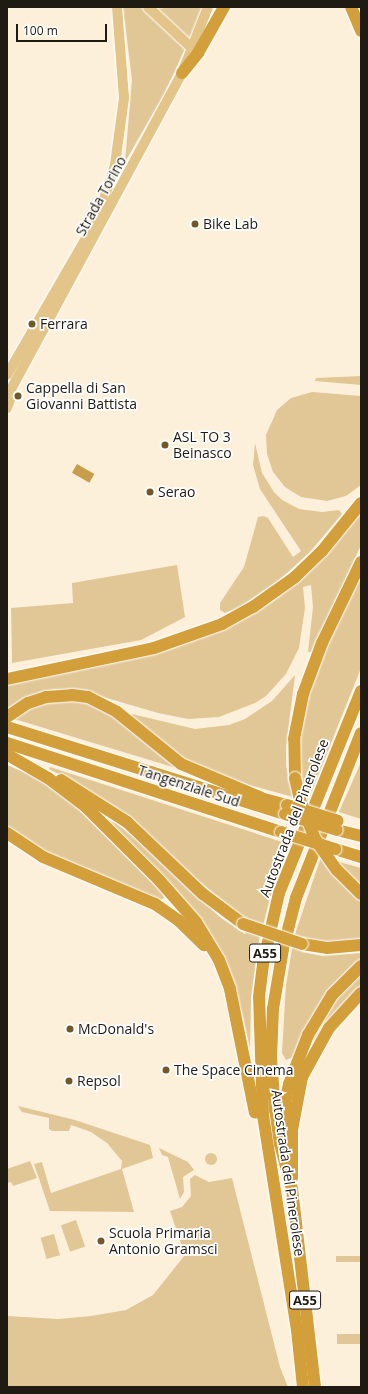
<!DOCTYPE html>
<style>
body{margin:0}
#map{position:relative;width:368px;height:1394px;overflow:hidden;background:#fdf0db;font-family:"Open Sans",sans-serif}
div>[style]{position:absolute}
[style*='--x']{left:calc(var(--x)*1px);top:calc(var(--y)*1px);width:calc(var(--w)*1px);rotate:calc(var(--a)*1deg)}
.green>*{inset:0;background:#e1c696;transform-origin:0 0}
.round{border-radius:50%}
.water>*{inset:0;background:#c79c4a;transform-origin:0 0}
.roads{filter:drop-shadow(0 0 1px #fff) drop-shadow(0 0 1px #fff)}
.primary>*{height:10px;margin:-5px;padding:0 5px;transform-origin:5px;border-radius:5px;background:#e4c589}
.highway>*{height:12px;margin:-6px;padding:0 6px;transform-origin:6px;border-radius:6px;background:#d29f3a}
.bridges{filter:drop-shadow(0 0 1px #fff) drop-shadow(0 0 1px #fff)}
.highway-bridge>*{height:12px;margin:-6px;padding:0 6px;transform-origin:6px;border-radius:6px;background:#d29f3a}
.dots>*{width:11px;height:11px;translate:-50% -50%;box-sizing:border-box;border:2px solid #fff;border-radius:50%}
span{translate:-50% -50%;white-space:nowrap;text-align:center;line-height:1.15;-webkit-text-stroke:3.5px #fff;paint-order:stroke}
.shield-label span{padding:1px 3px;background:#fff;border:1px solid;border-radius:3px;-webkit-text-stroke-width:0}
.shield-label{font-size:13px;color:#1f1a12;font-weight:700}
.street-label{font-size:14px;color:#1f1a12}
.poi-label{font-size:14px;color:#1f1a12}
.left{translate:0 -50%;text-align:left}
.frame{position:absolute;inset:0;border:8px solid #1f1a12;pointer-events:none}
.scale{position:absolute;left:16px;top:24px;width:91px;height:18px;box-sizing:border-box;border:2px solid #1f1a12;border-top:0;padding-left:5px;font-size:12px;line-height:14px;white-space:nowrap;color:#1f1a12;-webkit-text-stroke:3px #fff;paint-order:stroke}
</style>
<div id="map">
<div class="green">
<div style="clip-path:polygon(123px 7px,141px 7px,186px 47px,164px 94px,125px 162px,132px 80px)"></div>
<div style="clip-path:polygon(179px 7px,203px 7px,189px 41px,155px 9px)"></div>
<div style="clip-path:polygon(361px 376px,361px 385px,315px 381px,316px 378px)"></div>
<div style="clip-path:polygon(312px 392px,361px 396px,361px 485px,346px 496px,327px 501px,301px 497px,285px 487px,273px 472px,267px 454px,266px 435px,277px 410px,291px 398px)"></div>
<div style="clip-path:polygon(255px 443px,262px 473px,274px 492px,282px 500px,299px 509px,322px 512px,339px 510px,342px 514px,309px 553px,279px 580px,238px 608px,225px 613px,220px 610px,220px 603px,244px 567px,258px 517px,264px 516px,268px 518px,293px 557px,301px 551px,260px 489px,253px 465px)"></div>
<div style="clip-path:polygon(361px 511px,361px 545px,311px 652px,308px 652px,313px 607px,311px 585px,303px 587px,305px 608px,299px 648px,286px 674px,266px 696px,255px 703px,219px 717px,188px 719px,158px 713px,86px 692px,55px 689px,29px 696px,7px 711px,7px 684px,175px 648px,237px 623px,272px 602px,300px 580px)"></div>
<div style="clip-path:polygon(177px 565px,185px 617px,141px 640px,12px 663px,11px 608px,73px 603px,72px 583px)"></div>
<div style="clip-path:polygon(361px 572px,361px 668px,308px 801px,249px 785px,188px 763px,130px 717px,132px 714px,195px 729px,229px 725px,245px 719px,272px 701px,295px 675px,286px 747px,286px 766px,289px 780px,302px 778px,299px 736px,305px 701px,327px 642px)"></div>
<div style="clip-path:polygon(45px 700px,83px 700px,122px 720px,168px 761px,186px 771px,11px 718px)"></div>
<div style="clip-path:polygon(361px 762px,361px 819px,339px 812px)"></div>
<div style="clip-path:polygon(7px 765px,38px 778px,70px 801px,163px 893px,164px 898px,158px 901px,46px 854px,7px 827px)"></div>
<div style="clip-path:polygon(50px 767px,285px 843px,259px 940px,251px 998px,250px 1049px,243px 1017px,228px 971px,101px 816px,117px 824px,138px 841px,221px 918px,245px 934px,249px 922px,85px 788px,49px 769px)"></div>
<div style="clip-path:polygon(321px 857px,361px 868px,361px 941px,339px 944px,304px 941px,302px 952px,322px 956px,361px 953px,361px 960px,320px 1005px,309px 1021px,293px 1057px,286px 1060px,282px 1053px,286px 985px,294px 937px)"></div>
<div style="clip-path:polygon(361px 971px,361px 988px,332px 1017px,308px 1052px,312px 1038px,330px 1006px)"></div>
<div style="clip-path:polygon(18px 1106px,75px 1120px,150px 1145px,153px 1158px,122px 1169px,134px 1212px,50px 1211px,34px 1164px,42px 1162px,51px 1193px,121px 1169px,122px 1161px,107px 1143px,91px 1132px,71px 1125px,69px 1131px,52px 1131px,49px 1129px,49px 1118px,22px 1112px)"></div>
<div style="clip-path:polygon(159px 1148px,188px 1162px,194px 1170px,183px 1177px,184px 1192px,180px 1199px,168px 1157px,162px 1155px)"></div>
<div class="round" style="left:205px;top:1153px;width:12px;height:12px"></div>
<div style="clip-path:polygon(30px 1161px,37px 1178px,13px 1186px,11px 1182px,7px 1183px,7px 1169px)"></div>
<div style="clip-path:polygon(195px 1175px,209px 1182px,232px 1178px,280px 1367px,288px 1387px,7px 1387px,7px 1316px,58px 1319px,91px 1316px,126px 1310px,153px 1295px,185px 1255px,170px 1211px,182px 1207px,191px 1196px,190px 1179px)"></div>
<div style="left:76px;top:1220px;width:28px;height:16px;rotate:71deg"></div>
<div style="left:54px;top:1234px;width:22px;height:14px;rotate:74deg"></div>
<div style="left:336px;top:1256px;width:25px;height:6px"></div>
<div style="left:337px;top:1334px;width:24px;height:10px"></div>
</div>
<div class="water">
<div style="left:77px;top:464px;width:20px;height:10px;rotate:30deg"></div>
</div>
<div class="roads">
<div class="primary">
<div style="--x:148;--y:7;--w:64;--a:43.1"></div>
<div style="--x:7;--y:375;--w:164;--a:-60"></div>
<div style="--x:89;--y:233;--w:34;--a:-66"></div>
<div style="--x:103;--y:202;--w:40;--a:-72"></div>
<div style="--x:115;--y:164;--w:67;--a:-82.2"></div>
<div style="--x:124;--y:98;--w:91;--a:-94.4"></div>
<div style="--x:7;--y:391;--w:9;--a:72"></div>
<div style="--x:10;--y:400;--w:9;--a:111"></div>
<div style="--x:9;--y:393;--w:364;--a:-61.6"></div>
<div style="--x:182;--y:73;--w:71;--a:-68.5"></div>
</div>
<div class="highway">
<div style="--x:351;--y:7;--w:26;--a:67"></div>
<div style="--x:182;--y:73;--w:26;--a:-51"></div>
<div style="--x:198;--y:53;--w:53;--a:-60.5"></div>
<div style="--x:7;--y:679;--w:150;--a:-11.9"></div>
<div style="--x:154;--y:648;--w:72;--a:-19.4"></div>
<div style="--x:222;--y:624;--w:35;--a:-29"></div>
<div style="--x:253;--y:607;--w:52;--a:-35.5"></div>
<div style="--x:295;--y:577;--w:37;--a:-44"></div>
<div style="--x:322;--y:551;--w:62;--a:-50.9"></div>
<div style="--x:7;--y:717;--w:25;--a:-34"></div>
<div style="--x:28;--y:703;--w:19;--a:-18"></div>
<div style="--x:46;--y:697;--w:26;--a:-4"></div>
<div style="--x:72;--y:695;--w:16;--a:7"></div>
<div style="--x:88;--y:697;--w:33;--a:27"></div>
<div style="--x:117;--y:712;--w:82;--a:39.1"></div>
<div style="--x:181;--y:764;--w:86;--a:22.7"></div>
<div style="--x:7;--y:727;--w:291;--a:17.4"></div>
<div style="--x:7;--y:743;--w:288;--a:18"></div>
<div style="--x:8;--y:755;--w:46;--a:29.9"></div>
<div style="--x:48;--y:778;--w:48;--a:37.3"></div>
<div style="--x:86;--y:807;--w:103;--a:45"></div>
<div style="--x:159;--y:880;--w:56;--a:48.6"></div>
<div style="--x:196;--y:922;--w:44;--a:58.8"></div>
<div style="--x:219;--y:960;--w:31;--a:69"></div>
<div style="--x:230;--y:989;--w:126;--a:78.6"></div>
<div style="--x:295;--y:778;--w:39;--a:-91"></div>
<div style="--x:294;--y:739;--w:46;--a:-78.7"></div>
<div style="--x:303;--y:694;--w:54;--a:-69.6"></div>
<div style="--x:322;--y:643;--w:90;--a:-64.3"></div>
<div style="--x:61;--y:780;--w:78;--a:32.5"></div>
<div style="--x:127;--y:822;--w:105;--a:43.5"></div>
<div style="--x:203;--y:894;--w:50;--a:36.9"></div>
<div style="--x:253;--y:796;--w:35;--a:15"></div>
<div style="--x:337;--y:830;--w:25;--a:14"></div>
<div style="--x:7;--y:833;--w:43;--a:33.7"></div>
<div style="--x:43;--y:857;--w:121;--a:22.8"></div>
<div style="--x:155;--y:904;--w:29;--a:35"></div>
<div style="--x:179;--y:921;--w:35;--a:44"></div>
<div style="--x:335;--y:849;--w:27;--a:17"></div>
<div style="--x:302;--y:944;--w:25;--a:9"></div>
<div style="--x:327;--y:948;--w:34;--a:-5"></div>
<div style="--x:285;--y:1130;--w:27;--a:-90"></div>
<div style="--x:285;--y:1103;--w:19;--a:-78"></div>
<div style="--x:289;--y:1084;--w:53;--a:-68.8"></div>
<div style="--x:308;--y:1035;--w:47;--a:-59"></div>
<div style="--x:332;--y:995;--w:41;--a:-45"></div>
<div style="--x:292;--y:1178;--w:48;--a:-90"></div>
<div style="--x:292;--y:1130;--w:54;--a:-79.3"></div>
<div style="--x:302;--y:1077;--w:56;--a:-61.1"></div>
<div style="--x:329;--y:1028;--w:47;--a:-47.6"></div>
<div style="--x:303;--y:1387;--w:57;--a:-96"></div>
<div style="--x:297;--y:1330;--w:218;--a:-99"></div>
<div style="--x:263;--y:1115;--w:118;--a:-91.9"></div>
<div style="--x:259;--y:997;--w:33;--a:-83"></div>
<div style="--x:263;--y:964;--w:73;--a:-77.3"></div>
<div style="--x:279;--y:893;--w:218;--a:-67.9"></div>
<div style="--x:315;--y:1387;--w:199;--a:-96.6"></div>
<div style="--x:292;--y:1189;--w:47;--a:-104.9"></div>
<div style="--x:280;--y:1144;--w:34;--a:-98"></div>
<div style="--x:275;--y:1110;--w:52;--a:-94.4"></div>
<div style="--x:271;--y:1058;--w:49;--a:-87.7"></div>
<div style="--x:273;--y:1009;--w:61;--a:-80.5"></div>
<div style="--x:283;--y:949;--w:53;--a:-75.7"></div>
<div style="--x:296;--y:898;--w:177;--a:-68.5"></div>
</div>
</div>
<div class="bridges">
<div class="highway-bridge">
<div style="--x:295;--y:778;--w:23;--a:77"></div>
<div style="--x:300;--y:800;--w:42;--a:69"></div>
<div style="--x:315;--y:839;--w:38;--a:55"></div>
<div style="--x:337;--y:870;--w:34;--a:45"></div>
<div style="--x:287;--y:805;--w:53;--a:17.4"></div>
<div style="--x:285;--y:814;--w:54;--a:17.1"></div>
<div style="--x:281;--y:832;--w:57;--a:17.5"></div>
<div style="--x:243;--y:924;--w:62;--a:18.7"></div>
</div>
</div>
<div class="dots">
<div style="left:195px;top:224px;background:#715829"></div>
<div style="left:32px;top:324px;background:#715829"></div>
<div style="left:18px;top:396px;background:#715829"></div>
<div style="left:165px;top:445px;background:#715829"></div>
<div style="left:150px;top:492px;background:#715829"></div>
<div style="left:70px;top:1029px;background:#715829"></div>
<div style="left:166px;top:1070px;background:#715829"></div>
<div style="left:69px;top:1081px;background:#715829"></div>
<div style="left:101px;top:1241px;background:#715829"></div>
</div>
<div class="shield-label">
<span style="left:265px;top:953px">A55</span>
<span style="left:305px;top:1300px">A55</span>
</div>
<div class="street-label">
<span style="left:101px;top:196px;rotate:-61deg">Strada Torino</span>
<span style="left:189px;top:786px;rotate:18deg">Tangenziale Sud</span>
<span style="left:294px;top:818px;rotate:-69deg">Autostrada del Pinerolese</span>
<span style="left:288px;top:1173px;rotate:82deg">Autostrada del Pinerolese</span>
</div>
<div class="poi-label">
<span class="left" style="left:203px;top:224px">Bike Lab</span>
<span class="left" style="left:40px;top:324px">Ferrara</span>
<span class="left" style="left:26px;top:396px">Cappella di San<br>Giovanni Battista</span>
<span class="left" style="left:173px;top:445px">ASL TO 3<br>Beinasco</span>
<span class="left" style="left:158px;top:492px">Serao</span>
<span class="left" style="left:78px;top:1029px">McDonald's</span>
<span class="left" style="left:174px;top:1070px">The Space Cinema</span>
<span class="left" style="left:77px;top:1081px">Repsol</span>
<span class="left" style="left:109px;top:1241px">Scuola Primaria<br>Antonio Gramsci</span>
</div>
<div class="frame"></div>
<div class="scale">100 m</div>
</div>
